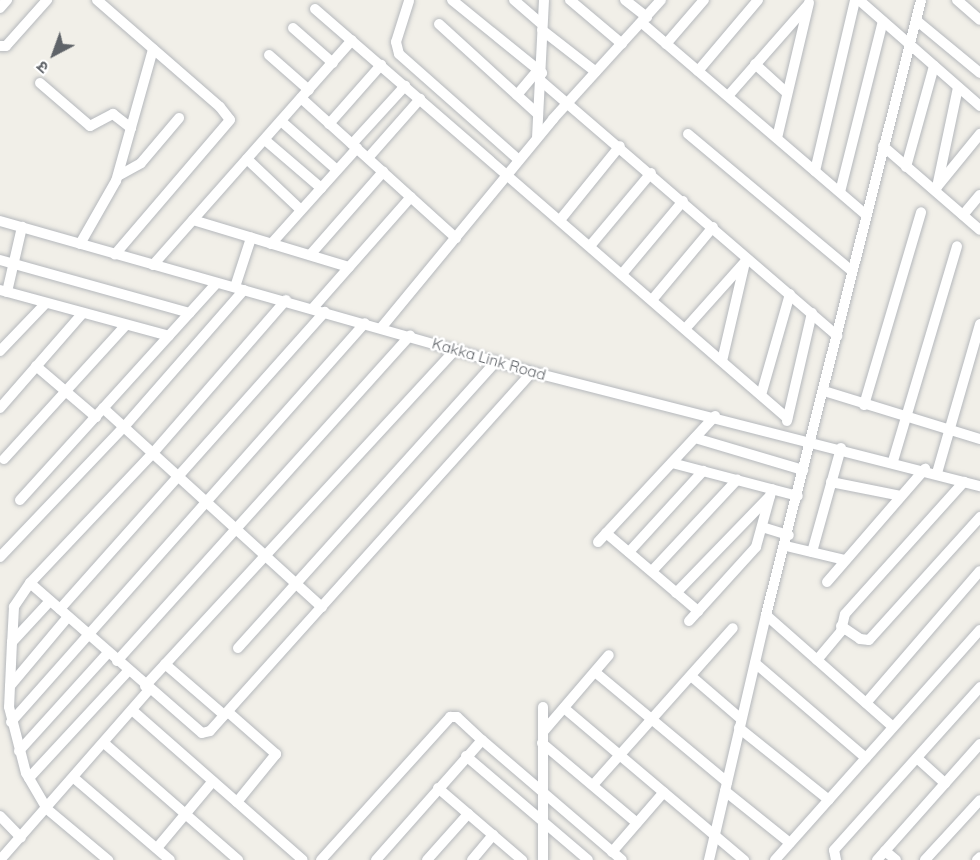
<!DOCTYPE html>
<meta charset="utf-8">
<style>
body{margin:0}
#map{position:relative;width:980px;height:860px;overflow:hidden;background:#f1efe8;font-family:Quicksand,"Noto Sans Devanagari",sans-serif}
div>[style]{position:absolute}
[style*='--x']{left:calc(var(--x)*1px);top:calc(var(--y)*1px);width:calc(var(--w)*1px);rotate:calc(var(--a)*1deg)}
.roads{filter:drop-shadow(0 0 2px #b5b8bc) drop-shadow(0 0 2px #b5b8bc)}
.minor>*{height:10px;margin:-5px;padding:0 5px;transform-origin:5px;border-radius:5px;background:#fff}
span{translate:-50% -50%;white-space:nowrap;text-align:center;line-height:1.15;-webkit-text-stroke:5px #fff;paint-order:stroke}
.street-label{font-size:15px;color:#5f6368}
.north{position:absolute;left:24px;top:24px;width:60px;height:60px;-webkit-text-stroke:4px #fff;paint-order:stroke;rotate:221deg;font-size:16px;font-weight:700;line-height:24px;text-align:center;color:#5f6368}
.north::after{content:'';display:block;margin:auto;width:21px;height:27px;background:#5f6368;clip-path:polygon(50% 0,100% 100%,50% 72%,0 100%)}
</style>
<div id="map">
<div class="roads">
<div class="minor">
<div style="--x:97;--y:0;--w:163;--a:41"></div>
<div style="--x:220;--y:107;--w:16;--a:52"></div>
<div style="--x:230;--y:120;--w:177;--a:130.6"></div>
<div style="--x:452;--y:0;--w:116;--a:39"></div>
<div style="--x:514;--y:0;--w:37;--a:41"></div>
<div style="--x:570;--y:0;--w:68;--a:40.2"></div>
<div style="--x:625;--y:0;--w:28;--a:38"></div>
<div style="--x:859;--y:0;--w:161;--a:41.2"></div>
<div style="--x:957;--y:0;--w:30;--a:41"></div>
<div style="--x:409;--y:1;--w:43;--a:107.6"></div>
<div style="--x:396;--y:42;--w:12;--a:76"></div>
<div style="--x:399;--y:54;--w:160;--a:41.5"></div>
<div style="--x:0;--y:8;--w:11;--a:-49"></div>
<div style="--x:315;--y:9;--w:625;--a:40.91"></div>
<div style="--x:916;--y:20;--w:83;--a:39.6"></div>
<div style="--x:642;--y:23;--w:294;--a:40.6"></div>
<div style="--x:439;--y:24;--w:134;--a:42.3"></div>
<div style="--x:293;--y:28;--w:53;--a:41.2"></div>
<div style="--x:542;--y:30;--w:68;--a:37.9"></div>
<div style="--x:666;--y:44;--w:58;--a:-49.2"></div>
<div style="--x:0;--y:46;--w:6;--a:0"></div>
<div style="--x:6;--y:46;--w:62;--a:-48.3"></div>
<div style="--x:269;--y:55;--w:53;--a:41.2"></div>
<div style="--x:755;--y:64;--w:43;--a:42.2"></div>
<div style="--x:698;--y:71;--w:93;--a:-49.8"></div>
<div style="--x:541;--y:81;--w:391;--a:40.7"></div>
<div style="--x:40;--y:83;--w:66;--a:40.7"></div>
<div style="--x:90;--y:126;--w:26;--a:-28"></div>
<div style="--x:113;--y:114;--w:23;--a:38"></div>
<div style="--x:517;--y:95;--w:33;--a:-50"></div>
<div style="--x:728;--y:96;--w:120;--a:-48.7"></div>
<div style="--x:301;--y:98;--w:209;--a:42.1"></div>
<div style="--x:281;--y:121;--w:74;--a:41.2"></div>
<div style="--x:329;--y:124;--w:79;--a:-48.6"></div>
<div style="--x:688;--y:134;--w:214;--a:39.9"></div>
<div style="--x:537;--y:138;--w:138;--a:-87.1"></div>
<div style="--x:777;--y:138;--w:139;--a:-76.7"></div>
<div style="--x:265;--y:140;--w:74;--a:40.6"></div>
<div style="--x:352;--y:144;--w:79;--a:-47.6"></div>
<div style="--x:883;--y:146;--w:128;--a:40.9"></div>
<div style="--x:368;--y:158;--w:79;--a:-48.6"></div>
<div style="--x:247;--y:159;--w:74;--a:43.4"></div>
<div style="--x:906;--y:167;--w:105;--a:-74.5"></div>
<div style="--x:815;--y:171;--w:176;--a:-76.8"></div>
<div style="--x:118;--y:176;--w:26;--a:-29"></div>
<div style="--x:141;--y:163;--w:59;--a:-49.8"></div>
<div style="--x:937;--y:187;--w:102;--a:-78.1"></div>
<div style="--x:936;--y:188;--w:70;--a:-50.8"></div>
<div style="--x:840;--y:192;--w:176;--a:-75.9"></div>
<div style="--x:963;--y:215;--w:26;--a:-50"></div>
<div style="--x:193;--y:220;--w:163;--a:16.8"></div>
<div style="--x:560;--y:220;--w:95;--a:-51"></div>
<div style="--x:0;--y:221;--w:553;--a:15.85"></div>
<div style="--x:532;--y:372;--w:462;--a:14.3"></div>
<div style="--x:80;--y:244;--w:73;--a:-60.3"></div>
<div style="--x:116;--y:181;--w:137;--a:-74.3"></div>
<div style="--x:271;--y:244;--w:129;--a:-48.1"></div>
<div style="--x:590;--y:246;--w:95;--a:-50.1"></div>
<div style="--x:310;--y:255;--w:111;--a:-48.7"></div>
<div style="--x:0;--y:260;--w:197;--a:15.6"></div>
<div style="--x:153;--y:265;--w:300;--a:-48.5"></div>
<div style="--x:622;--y:274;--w:95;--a:-50.1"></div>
<div style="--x:235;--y:287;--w:52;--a:-71.9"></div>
<div style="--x:0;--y:290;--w:175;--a:15.2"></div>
<div style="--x:7;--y:292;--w:67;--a:-77"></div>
<div style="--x:286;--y:300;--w:203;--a:131"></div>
<div style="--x:153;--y:453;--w:179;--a:133.4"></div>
<div style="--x:30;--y:583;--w:228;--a:41.1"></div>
<div style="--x:202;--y:733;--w:8;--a:-14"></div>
<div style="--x:210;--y:731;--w:482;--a:-48.1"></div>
<div style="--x:652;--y:300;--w:95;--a:-50.1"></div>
<div style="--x:313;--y:308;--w:148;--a:-48.6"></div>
<div style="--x:381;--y:328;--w:271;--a:-50.5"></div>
<div style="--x:553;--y:119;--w:161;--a:-47.8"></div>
<div style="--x:685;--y:329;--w:90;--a:-48.2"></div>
<div style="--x:0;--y:351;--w:66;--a:-46.2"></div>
<div style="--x:722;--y:361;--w:102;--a:-76.9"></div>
<div style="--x:36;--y:366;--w:79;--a:40.4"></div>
<div style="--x:824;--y:391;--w:163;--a:17.1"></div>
<div style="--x:761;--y:395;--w:105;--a:-74"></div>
<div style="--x:864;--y:405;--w:201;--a:-73.5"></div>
<div style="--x:0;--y:408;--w:126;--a:-48.9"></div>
<div style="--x:103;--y:408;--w:296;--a:42.3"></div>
<div style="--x:787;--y:421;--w:111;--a:-77"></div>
<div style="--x:695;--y:438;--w:113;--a:16.5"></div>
<div style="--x:4;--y:459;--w:181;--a:-47.7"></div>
<div style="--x:893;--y:461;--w:224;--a:-73.4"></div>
<div style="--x:672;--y:463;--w:130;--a:14.7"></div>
<div style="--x:937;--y:473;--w:155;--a:-73.9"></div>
<div style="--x:831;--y:482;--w:71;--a:11.3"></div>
<div style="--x:20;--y:500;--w:293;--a:-47.8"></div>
<div style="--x:762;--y:527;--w:28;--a:17"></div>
<div style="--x:606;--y:533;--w:121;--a:40.3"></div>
<div style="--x:598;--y:542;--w:172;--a:-47.1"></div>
<div style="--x:786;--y:546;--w:61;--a:13.3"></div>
<div style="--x:629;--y:552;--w:110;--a:-47.6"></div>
<div style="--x:812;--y:552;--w:108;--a:-74.4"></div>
<div style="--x:0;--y:557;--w:180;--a:-46.4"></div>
<div style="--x:124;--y:427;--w:182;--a:-48.8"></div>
<div style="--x:652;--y:571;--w:125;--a:-47"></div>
<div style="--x:827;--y:582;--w:150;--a:-49.1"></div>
<div style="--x:30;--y:583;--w:29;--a:124"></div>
<div style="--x:14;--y:607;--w:35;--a:93"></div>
<div style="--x:12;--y:642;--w:56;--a:-47.2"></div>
<div style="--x:676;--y:593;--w:135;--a:-45.9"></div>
<div style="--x:60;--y:609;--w:398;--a:-48.3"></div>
<div style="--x:766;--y:615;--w:169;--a:41.4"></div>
<div style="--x:689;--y:621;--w:100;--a:-47.8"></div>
<div style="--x:756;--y:547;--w:60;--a:-74.6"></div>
<div style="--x:841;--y:626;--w:23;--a:34"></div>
<div style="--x:860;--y:639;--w:9;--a:6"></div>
<div style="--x:869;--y:640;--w:166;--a:-47.9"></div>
<div style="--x:12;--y:642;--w:65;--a:92.6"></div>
<div style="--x:9;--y:707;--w:68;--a:75.6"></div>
<div style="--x:26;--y:773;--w:42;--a:59.7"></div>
<div style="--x:47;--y:809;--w:80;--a:39.9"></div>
<div style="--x:238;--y:648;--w:386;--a:-48"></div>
<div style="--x:817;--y:660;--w:38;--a:-50"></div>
<div style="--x:841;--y:631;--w:17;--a:-77"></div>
<div style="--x:845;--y:614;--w:178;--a:-48"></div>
<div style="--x:117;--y:661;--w:438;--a:-48"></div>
<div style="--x:755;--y:663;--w:146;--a:40.6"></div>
<div style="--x:165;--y:664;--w:78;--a:40.8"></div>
<div style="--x:595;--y:672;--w:172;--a:39.8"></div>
<div style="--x:691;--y:676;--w:66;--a:40.7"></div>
<div style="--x:10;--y:686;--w:90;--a:-50"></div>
<div style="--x:145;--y:686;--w:457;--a:-47.3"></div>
<div style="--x:866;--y:703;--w:174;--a:-49.2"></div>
<div style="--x:543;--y:707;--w:153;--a:90"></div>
<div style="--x:564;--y:708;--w:236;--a:40.2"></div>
<div style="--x:132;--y:710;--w:227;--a:41.3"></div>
<div style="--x:228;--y:712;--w:64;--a:41.2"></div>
<div style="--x:276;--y:754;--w:62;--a:129.1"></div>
<div style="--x:11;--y:722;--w:533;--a:-48.42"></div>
<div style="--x:739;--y:728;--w:115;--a:38.7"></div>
<div style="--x:543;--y:732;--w:101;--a:-49.4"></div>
<div style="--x:104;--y:743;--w:178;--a:41.1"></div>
<div style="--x:542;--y:743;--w:124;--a:40.1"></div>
<div style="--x:19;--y:751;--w:132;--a:-47.8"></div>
<div style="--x:466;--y:756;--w:160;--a:40.4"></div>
<div style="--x:917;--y:758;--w:38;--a:42"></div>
<div style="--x:29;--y:778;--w:146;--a:-47.2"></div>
<div style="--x:74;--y:778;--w:126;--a:40.5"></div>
<div style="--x:593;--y:785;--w:210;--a:-48.3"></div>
<div style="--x:438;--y:788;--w:111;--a:40.6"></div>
<div style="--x:725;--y:791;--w:83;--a:38.7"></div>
<div style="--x:0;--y:816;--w:30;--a:46"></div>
<div style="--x:157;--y:848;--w:87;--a:-50.1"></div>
<div style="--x:885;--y:851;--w:14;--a:39"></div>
<div style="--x:612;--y:852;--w:79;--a:-49.1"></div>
<div style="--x:0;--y:860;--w:226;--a:-48.8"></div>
<div style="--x:321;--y:860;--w:193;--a:-47.9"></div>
<div style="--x:450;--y:717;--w:7;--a:0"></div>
<div style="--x:457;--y:717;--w:34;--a:43"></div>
<div style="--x:376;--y:860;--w:160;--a:-48.5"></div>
<div style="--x:482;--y:740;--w:184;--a:40.6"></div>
<div style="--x:427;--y:860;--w:62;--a:-48.3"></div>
<div style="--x:472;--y:860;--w:33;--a:-50"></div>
<div style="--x:709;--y:860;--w:252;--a:-76.9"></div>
<div style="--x:766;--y:615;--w:634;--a:-75.85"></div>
<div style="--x:775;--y:860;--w:308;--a:-48.3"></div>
<div style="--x:836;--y:860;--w:10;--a:-101"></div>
<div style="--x:834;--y:850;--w:219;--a:-48.1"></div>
<div style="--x:877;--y:860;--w:155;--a:-48.4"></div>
<div style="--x:925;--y:860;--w:81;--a:-47.5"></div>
<div style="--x:977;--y:860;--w:4;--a:-45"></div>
</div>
</div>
<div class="street-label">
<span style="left:489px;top:359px;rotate:16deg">Kakka Link Road</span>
</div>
<div class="north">उ</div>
</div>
